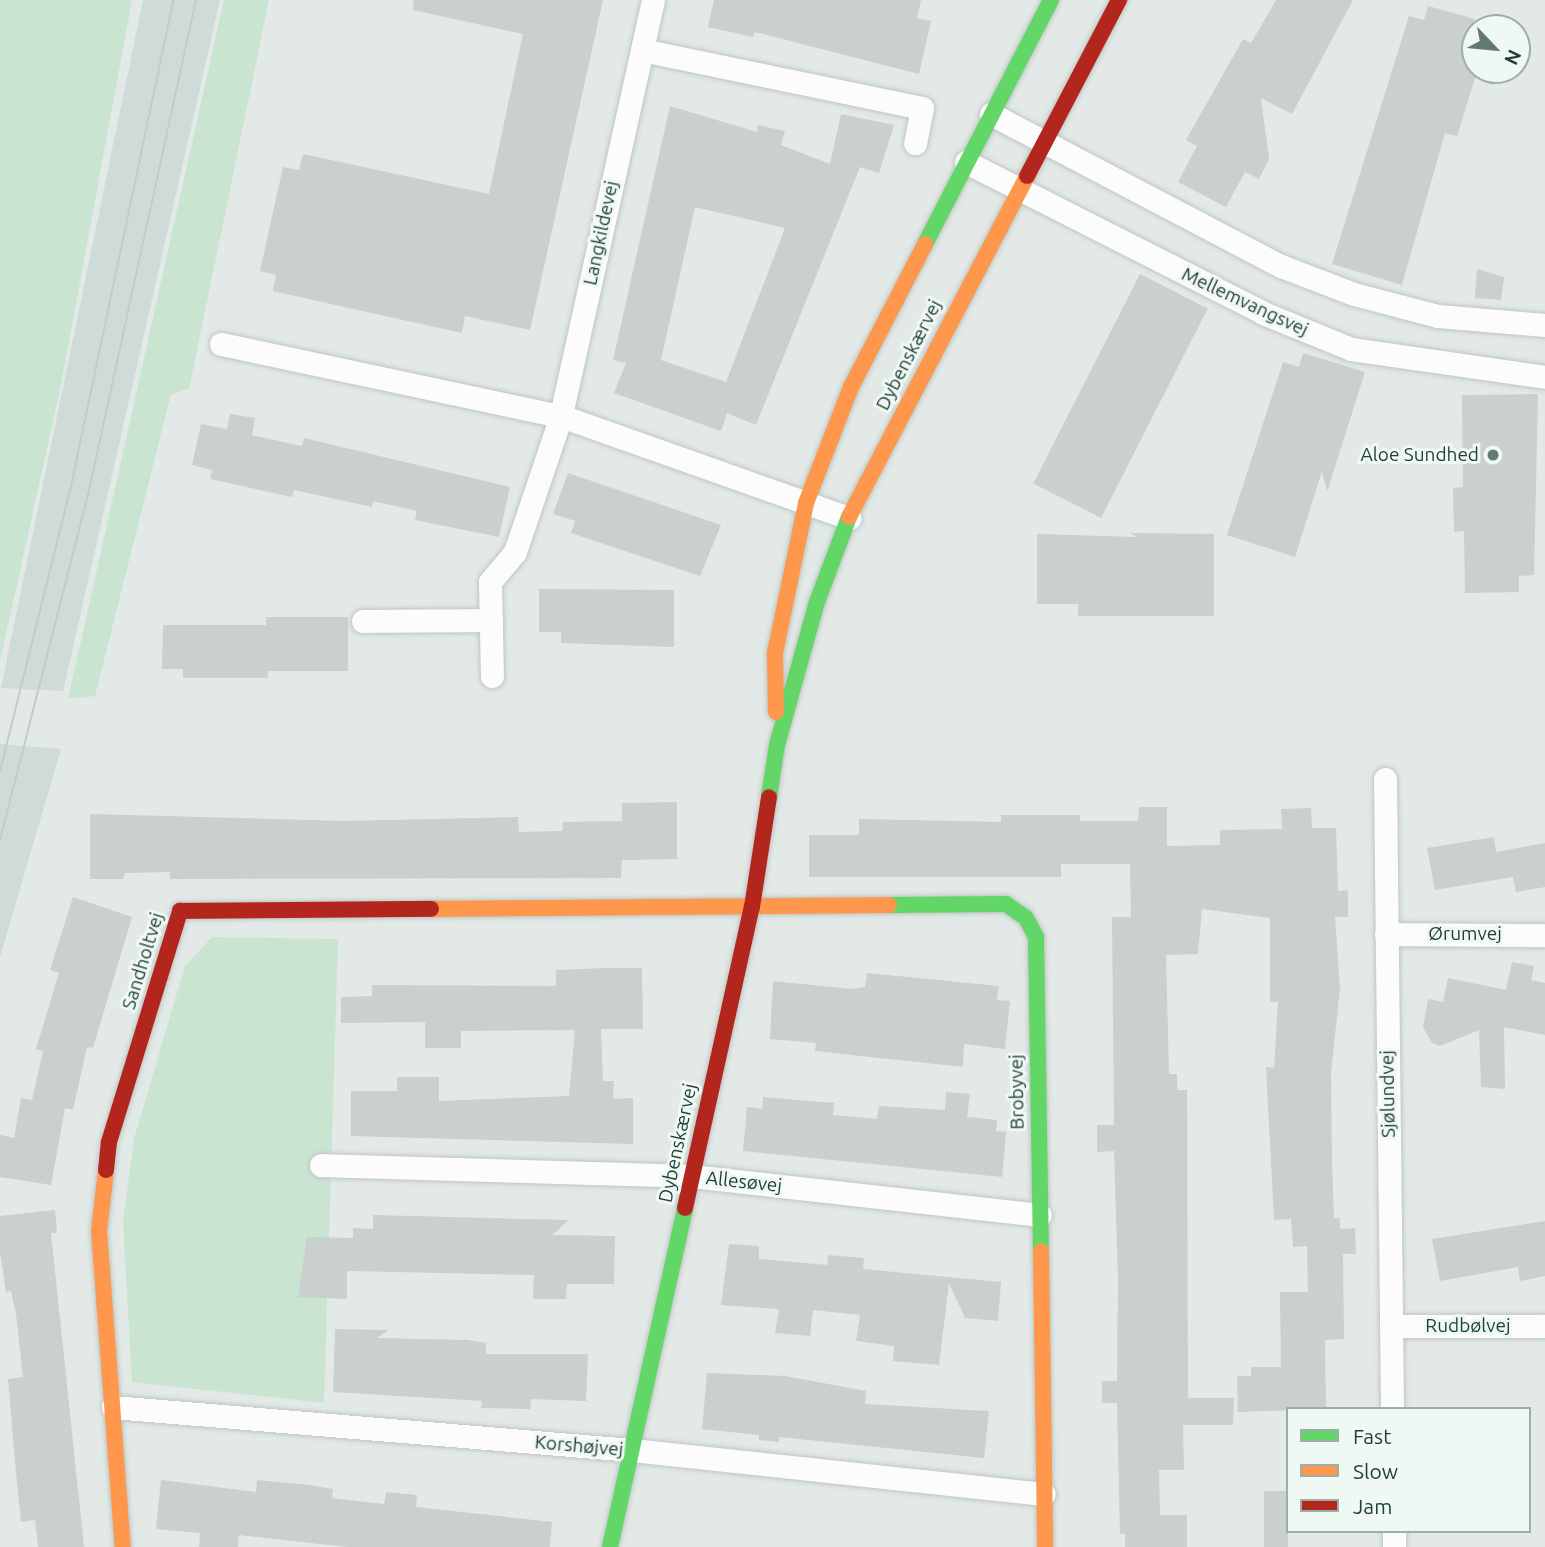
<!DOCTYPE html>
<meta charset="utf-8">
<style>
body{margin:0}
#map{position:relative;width:1545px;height:1547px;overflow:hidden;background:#e2e9e6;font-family:Ubuntu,sans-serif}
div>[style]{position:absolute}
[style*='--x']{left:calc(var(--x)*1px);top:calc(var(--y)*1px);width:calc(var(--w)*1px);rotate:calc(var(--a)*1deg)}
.built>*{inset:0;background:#cfdbd6}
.green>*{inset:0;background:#cae4d2}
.building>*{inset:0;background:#c9d0cd;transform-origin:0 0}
.roads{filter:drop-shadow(0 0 2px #bfc6c3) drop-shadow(0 0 2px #bfc6c3)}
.street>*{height:23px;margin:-11.5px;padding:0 11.5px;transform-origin:11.5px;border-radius:11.5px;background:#fbfcfb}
.fast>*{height:16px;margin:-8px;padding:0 8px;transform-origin:8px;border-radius:8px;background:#63d668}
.slow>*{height:16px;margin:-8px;padding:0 8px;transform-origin:8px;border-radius:8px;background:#ff974d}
.jam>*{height:16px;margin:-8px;padding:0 8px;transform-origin:8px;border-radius:8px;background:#b3261e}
.tram>*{height:2px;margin:-1px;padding:0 1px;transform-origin:1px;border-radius:1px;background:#c6cac9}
.dots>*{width:19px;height:19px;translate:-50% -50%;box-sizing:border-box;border:4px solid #f0f8f4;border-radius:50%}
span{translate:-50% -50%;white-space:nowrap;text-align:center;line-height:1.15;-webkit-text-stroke:6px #f0f8f4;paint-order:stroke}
.street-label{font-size:19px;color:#1e3e36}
.poi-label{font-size:19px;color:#1e3e36}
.right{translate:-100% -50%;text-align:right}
.legend{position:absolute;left:1286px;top:1407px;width:245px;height:126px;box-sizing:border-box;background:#f0f8f4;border:2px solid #9caea8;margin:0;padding:9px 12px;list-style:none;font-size:21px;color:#1e3e36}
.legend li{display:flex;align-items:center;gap:14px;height:35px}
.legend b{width:35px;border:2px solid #9caea8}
.north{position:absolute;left:1461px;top:14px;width:70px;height:70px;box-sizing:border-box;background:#f0f8f4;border:2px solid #9caea8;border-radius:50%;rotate:116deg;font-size:19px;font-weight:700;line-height:28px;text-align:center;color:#1e3e36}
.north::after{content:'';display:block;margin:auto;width:24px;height:32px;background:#637a74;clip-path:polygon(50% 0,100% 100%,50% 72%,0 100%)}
</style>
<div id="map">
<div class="built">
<div style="clip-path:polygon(143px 0,220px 0,63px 691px,1px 688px)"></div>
<div style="clip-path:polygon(0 744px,61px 749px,0 957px)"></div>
</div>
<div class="green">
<div style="clip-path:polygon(0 0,132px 0,60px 390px,0 661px)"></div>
<div style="clip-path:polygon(224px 0,269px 0,189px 389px,171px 394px,95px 696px,68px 699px)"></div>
<div style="clip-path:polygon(212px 937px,338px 939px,324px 1403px,132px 1382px,123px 1222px,134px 1139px,185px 966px)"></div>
</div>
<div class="building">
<div style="clip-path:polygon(414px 0,603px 0,530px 330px,465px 316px,462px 333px,340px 306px,273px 291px,276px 275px,260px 271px,283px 167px,299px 170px,303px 154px,489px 194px,523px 34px,413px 10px)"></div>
<div style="clip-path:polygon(714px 0,921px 0,917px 18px,931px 21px,919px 74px,755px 32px,753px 37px,708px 27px)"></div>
<div style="clip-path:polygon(1276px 0,1353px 0,1292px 114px,1261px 98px,1269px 159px,1259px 179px,1245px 172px,1226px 207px,1178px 182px,1197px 146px,1186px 140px,1243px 39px,1251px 43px)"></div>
<div style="clip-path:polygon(1428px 6px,1475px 19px,1475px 78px,1457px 136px,1445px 133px,1402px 285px,1332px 264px,1409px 16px,1424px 20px)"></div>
<div style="clip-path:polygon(evenodd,670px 106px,757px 132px,758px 125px,785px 131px,781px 145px,830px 164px,841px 114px,894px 125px,879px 173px,860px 167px,756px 425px,727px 413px,721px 431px,614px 393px,626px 363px,613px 360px,670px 106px,695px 207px,785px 228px,726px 382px,661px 360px,695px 207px)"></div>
<div style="clip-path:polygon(1477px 269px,1504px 277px,1501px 300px,1475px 298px)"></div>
<div style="left:1140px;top:274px;width:76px;height:235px;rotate:27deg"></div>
<div style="clip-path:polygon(1303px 353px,1365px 372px,1327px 492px,1322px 471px,1295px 557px,1227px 535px,1283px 362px,1299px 367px)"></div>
<div style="clip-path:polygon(1538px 394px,1534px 575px,1519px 576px,1519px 592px,1465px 593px,1464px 531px,1454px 532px,1453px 488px,1463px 487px,1462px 395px)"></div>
<div style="clip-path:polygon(230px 414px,255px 418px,252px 435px,302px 446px,304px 438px,510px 487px,499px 537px,415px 520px,417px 511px,373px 501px,372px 507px,294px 490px,292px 497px,210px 479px,212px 470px,192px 465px,201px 424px,227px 429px)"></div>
<div style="clip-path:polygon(568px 473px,721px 525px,700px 576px,571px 533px,575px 521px,553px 514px)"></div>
<div style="clip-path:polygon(1130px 533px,1214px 534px,1214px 616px,1078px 616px,1078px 604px,1037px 604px,1037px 534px,1137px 537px)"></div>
<div style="clip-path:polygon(539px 589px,674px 590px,674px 647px,561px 643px,561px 632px,539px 632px)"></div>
<div style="clip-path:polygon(266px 617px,348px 617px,348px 671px,268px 671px,268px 678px,183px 678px,183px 669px,162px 669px,163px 625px,266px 625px)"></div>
<div style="clip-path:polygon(677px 802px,677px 859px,622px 860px,621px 878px,170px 879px,170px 872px,125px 873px,123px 879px,90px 879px,90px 814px,345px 821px,518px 817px,519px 832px,562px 831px,563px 822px,622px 821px,622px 803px)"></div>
<div style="clip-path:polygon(1139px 807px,1167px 807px,1167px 846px,1220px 845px,1220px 830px,1282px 829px,1281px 809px,1311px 808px,1312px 828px,1336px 828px,1338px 891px,1348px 890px,1348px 917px,1335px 917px,1340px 988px,1331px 1074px,1332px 1161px,1334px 1218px,1340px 1218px,1340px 1229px,1355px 1228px,1356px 1254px,1343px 1254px,1344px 1339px,1325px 1340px,1326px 1409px,1238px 1412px,1237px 1376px,1251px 1376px,1251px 1367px,1281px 1367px,1280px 1292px,1308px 1292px,1307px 1246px,1293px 1247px,1291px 1219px,1274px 1220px,1266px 1067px,1274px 1068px,1278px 1002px,1270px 1002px,1270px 918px,1202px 909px,1198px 954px,1166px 955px,1169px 1074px,1177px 1074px,1177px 1090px,1187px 1090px,1188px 1398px,1234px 1398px,1233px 1425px,1183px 1425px,1184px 1470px,1159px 1470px,1160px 1515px,1187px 1515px,1187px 1547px,1125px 1547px,1125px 1534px,1120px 1534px,1117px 1403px,1102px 1403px,1102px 1381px,1117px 1381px,1118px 1280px,1114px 1151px,1097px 1152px,1097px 1125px,1114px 1125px,1112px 917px,1131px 917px,1130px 864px,1061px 864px,1061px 877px,809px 877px,809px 835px,859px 835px,859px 819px,1001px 822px,1001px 815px,1080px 815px,1080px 821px,1138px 821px)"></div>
<div style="clip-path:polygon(1494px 837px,1496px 852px,1545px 843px,1545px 887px,1516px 892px,1513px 877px,1435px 890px,1427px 848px)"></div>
<div style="clip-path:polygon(73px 897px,132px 917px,93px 1048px,87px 1047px,73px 1110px,65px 1108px,51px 1185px,0 1177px,0 1135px,14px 1138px,21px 1098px,32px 1100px,43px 1051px,36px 1049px,59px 973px,50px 970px)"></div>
<div style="clip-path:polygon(1512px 962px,1534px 966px,1531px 980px,1545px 983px,1545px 1035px,1504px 1027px,1505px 1089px,1481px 1087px,1479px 1030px,1440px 1046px,1432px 1043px,1423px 1027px,1428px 999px,1443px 1002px,1448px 978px,1506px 990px)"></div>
<div style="clip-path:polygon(605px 968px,642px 968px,643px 1029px,601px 1029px,603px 1081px,614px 1081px,613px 1099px,633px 1098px,633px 1144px,351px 1136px,351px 1091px,397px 1091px,397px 1077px,439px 1077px,439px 1101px,569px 1096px,575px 1030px,461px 1031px,461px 1048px,425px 1048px,425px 1022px,341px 1023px,341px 997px,372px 996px,372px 985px,556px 986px,556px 970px)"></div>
<div style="clip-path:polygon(867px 973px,999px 986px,997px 1000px,1010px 1001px,1005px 1049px,964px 1044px,963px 1067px,815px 1051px,816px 1043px,770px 1039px,773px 981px,851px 989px,865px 987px)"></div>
<div style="clip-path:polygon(946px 1092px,970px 1094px,967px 1117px,997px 1120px,996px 1131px,1006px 1132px,1002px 1177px,743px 1151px,747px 1107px,762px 1109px,763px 1097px,834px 1103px,833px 1115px,877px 1119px,879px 1106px,945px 1110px)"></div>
<div style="clip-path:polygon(55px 1210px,57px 1233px,51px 1233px,84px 1547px,38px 1547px,35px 1520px,21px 1522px,17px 1484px,8px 1379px,23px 1377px,16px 1314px,11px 1291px,6px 1292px,0 1252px,0 1216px)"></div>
<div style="clip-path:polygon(373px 1215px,569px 1220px,552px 1235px,615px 1236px,614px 1284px,567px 1284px,566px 1299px,533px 1299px,534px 1275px,347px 1271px,347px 1299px,298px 1297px,307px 1237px,353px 1238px,353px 1228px,373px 1229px)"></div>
<div style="clip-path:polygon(1545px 1221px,1545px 1276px,1520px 1281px,1518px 1267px,1440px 1281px,1432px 1239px)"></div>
<div style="clip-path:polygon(729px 1244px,759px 1246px,759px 1259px,827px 1265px,828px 1255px,864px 1258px,863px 1269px,1001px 1282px,998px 1321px,965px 1318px,949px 1283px,939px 1365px,893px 1361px,894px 1346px,856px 1341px,860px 1315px,813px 1310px,810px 1336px,775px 1333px,779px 1309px,721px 1305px)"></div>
<div style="clip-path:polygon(335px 1329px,389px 1330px,377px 1338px,467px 1340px,486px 1343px,486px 1354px,588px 1354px,586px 1401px,531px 1399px,530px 1409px,481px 1408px,482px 1401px,333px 1392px)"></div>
<div style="clip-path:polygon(707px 1373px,785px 1376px,866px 1391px,865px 1404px,989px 1411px,984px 1458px,779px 1437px,779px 1442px,759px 1440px,759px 1435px,702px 1429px)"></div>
<div style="clip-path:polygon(161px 1480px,256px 1492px,257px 1480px,309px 1485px,333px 1489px,332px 1498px,384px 1504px,386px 1492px,417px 1495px,416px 1507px,552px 1522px,550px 1547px,347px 1547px,239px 1535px,238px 1547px,199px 1547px,200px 1533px,156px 1529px)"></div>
<div style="left:1264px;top:1491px;width:24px;height:56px"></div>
</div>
<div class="roads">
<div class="street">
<div style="--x:653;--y:0;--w:426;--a:102.5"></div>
<div style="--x:561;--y:416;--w:306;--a:19.5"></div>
<div style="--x:642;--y:50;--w:286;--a:11.7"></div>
<div style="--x:922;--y:108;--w:36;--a:101"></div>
<div style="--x:991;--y:114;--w:327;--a:27.7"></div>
<div style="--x:1281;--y:266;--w:78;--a:21"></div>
<div style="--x:1354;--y:294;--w:87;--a:14.7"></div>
<div style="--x:1438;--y:316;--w:107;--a:4.8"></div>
<div style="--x:966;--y:162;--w:333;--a:26.9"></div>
<div style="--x:1263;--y:313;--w:95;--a:22.2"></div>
<div style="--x:1351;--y:349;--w:196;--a:8.2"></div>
<div style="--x:221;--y:344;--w:348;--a:12"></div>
<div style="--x:561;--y:416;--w:144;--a:108.7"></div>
<div style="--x:515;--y:552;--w:39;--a:130"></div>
<div style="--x:490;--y:582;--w:94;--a:88.8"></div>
<div style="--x:363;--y:621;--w:128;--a:-0.4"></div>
<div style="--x:1385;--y:779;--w:630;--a:89.36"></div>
<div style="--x:1386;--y:934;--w:159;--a:0.4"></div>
<div style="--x:321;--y:1165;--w:371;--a:1.7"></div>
<div style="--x:692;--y:1176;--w:350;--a:6.4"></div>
<div style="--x:1391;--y:1326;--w:154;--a:0"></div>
<div style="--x:113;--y:1407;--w:521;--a:4.74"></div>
<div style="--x:632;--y:1450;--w:414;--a:6.1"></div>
<div style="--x:1394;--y:1531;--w:16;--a:90"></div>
</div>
<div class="fast">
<div style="--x:925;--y:244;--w:275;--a:-62.7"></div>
<div style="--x:769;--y:797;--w:53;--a:-81.3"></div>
<div style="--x:777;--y:745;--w:148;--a:-74.4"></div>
<div style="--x:817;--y:602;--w:91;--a:-69.4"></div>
<div style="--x:889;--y:905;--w:117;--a:-0.5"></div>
<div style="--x:1006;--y:904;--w:24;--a:35"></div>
<div style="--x:1026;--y:918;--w:21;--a:62"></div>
<div style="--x:1036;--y:937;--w:314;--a:89.1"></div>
<div style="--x:610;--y:1547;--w:347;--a:-77.5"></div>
</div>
<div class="slow">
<div style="--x:849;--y:517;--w:385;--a:-62.4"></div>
<div style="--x:776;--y:712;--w:59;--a:-91"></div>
<div style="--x:775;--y:653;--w:153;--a:-78.3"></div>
<div style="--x:806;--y:503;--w:124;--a:-68.8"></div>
<div style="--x:851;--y:387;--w:161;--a:-62.6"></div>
<div style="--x:431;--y:909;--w:458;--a:-0.5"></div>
<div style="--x:106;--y:1170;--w:61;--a:96.5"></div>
<div style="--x:99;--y:1231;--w:317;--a:85.7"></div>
<div style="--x:1041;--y:1251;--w:296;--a:89.2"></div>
</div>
<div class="jam">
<div style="--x:1027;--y:176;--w:199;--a:-62.4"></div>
<div style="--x:106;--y:1170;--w:28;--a:-84"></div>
<div style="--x:109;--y:1142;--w:242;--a:-72.9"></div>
<div style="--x:180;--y:911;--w:251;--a:-0.5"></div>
<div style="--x:685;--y:1208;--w:308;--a:-77.5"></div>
<div style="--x:752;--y:907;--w:111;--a:-81.2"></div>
</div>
</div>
<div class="tram">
<div style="--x:0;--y:771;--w:294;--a:-76"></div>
<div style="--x:71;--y:486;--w:497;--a:-78.1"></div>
<div style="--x:0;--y:840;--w:361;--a:-75.7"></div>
<div style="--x:89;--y:490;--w:502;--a:-77.68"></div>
</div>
<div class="dots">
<div style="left:1493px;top:455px;background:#637a74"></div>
</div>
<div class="street-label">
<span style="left:601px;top:233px;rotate:-78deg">Langkildevej</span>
<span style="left:1245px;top:302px;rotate:25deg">Mellemvangsvej</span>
<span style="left:909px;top:355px;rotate:-63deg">Dybenskærvej</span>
<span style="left:1465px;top:934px">Ørumvej</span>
<span style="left:143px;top:961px;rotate:-73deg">Sandholtvej</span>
<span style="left:1017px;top:1092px;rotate:-91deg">Brobyvej</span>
<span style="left:1388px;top:1094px;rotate:-91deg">Sjølundvej</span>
<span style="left:678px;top:1143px;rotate:-78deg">Dybenskærvej</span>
<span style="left:744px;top:1182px;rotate:6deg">Allesøvej</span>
<span style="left:1468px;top:1326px">Rudbølvej</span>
<span style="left:579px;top:1446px;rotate:5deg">Korshøjvej</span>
</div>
<div class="poi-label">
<span class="right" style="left:1479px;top:455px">Aloe Sundhed</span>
</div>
<ul class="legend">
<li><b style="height:9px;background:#63d668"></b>Fast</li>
<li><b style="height:9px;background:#ff974d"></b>Slow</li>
<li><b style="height:9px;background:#b3261e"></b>Jam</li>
</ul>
<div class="north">N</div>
</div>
